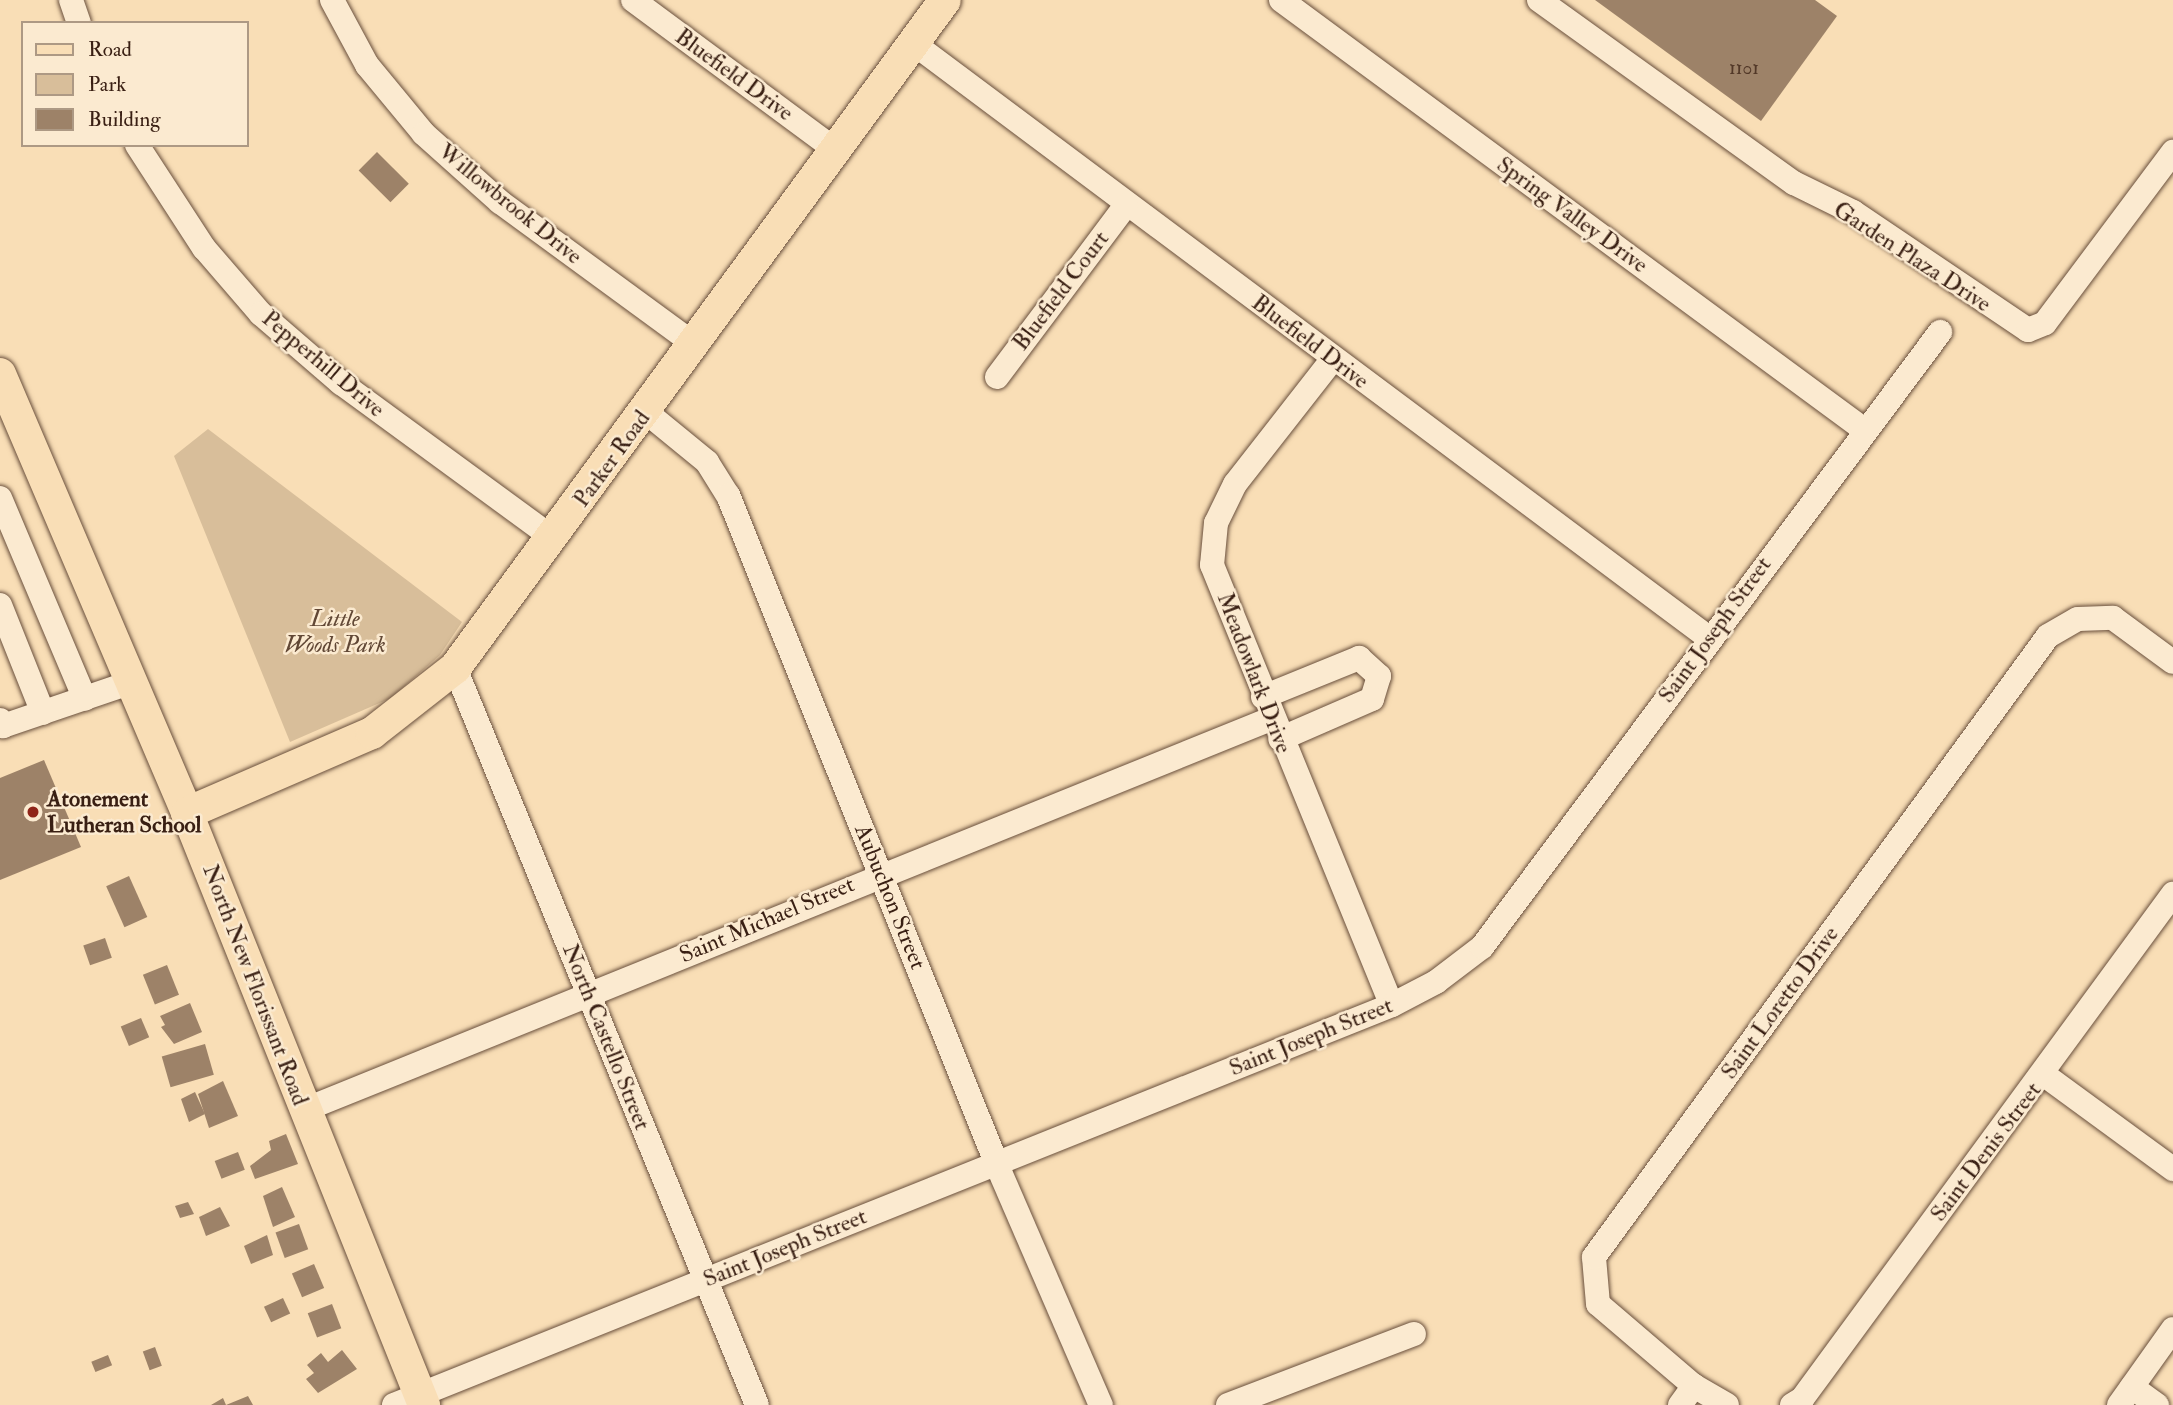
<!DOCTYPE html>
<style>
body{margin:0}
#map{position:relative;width:2173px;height:1405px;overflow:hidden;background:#f9deb6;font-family:"IM FELL Double Pica",serif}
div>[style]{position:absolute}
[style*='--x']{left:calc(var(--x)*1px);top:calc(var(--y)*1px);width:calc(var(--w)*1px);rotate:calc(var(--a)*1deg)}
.green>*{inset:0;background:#d8be9a}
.building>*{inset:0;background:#9d8268;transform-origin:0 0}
.roads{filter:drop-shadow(0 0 2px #694f3c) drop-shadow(0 0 2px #694f3c)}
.minor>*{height:24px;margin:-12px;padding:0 12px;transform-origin:12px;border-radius:12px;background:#fbead0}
.major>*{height:32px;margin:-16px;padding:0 16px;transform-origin:16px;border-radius:16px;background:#f9deb6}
.dots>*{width:19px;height:19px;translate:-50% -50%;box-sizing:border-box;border:4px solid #fbead0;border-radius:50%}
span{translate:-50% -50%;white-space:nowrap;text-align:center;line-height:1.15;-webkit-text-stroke:5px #fbead0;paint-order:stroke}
.number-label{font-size:19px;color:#523828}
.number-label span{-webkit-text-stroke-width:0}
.street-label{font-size:23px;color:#391f13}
.park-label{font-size:23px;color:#614735;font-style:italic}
.poi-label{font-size:23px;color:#391f13;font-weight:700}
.left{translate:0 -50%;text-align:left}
.legend{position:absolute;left:21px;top:21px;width:228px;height:126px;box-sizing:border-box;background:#fbead0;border:2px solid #ad9984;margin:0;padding:9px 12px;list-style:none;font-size:21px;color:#391f13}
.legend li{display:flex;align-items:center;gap:14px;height:35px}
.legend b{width:35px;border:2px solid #ad9984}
</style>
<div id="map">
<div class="green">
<div style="clip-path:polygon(208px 429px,462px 622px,440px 655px,391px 698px,290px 742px,174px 456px)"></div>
</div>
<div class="building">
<div style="clip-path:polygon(1595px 0,1815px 0,1837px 16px,1761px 121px)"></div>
<div style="left:377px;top:152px;width:45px;height:26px;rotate:45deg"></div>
<div style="clip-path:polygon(44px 760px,81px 847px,0 880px,0 778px)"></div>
<div style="left:129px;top:876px;width:45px;height:25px;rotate:66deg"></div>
<div style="left:105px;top:938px;width:21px;height:23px;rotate:71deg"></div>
<div style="left:167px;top:965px;width:32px;height:26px;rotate:68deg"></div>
<div style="clip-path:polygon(190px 1003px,202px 1032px,174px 1044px,161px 1027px,165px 1025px,160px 1016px)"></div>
<div style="left:141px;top:1018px;width:21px;height:22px;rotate:67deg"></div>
<div style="left:205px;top:1044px;width:32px;height:45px;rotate:74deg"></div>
<div style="clip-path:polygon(223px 1081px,238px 1116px,209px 1128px,198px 1094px)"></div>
<div style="clip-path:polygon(195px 1092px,205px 1114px,189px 1122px,181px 1099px)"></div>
<div style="clip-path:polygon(286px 1134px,298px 1164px,255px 1179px,250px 1166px,271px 1150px,269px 1141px)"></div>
<div style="left:238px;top:1152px;width:19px;height:25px;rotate:69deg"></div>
<div style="clip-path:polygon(282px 1187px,295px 1217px,273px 1227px,263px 1196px)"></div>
<div style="clip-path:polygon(188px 1202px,194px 1214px,180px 1218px,175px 1206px)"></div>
<div style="clip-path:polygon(220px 1207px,230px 1226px,206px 1236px,199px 1217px)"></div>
<div style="left:299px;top:1224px;width:27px;height:25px;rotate:70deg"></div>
<div style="clip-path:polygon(267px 1235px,273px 1255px,251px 1264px,244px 1246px)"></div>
<div style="left:314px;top:1264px;width:26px;height:24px;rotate:67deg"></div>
<div style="left:283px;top:1298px;width:17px;height:21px;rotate:65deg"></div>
<div style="left:332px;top:1304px;width:26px;height:26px;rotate:69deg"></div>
<div style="left:155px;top:1347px;width:20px;height:13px;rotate:70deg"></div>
<div style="clip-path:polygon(342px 1350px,357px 1369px,318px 1393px,306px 1379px,314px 1373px,307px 1365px,321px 1353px,328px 1362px)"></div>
<div style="left:108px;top:1355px;width:11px;height:18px;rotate:68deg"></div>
<div style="clip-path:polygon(248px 1396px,253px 1405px,211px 1405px,223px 1398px,226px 1405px)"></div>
</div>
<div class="roads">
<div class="minor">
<div style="--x:71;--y:0;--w:24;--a:71"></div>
<div style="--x:332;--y:0;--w:74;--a:61.7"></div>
<div style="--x:367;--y:65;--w:89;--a:50.4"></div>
<div style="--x:424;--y:134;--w:102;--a:41.8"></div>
<div style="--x:500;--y:202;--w:240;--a:36.2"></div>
<div style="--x:633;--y:0;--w:252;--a:36.5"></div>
<div style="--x:1281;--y:0;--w:723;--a:36.39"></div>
<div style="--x:1539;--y:0;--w:314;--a:35.7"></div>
<div style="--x:1794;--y:183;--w:66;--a:26.2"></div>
<div style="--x:1853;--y:212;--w:211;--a:34"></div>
<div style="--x:2028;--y:330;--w:18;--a:-22"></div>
<div style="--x:2045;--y:323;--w:214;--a:-53.2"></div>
<div style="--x:913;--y:43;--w:994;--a:36.78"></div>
<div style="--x:137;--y:145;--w:123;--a:57"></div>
<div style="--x:204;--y:248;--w:87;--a:49.2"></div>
<div style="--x:261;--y:314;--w:106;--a:40.8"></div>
<div style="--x:341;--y:383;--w:263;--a:36.2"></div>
<div style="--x:1332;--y:360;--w:157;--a:128"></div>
<div style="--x:1235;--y:484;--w:43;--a:116"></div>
<div style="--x:1216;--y:523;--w:42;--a:95.4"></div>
<div style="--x:1212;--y:565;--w:475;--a:67.8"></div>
<div style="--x:997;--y:377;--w:215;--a:-53.1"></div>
<div style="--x:646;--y:412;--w:79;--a:39.3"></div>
<div style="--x:707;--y:462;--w:39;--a:58"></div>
<div style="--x:728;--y:495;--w:722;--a:68.12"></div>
<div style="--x:997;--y:1165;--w:262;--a:66.6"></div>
<div style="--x:0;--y:498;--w:218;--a:67.1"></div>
<div style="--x:0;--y:605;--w:116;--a:68.3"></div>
<div style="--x:455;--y:668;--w:796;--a:67.72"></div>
<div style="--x:1263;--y:697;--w:104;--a:-22.1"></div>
<div style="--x:1359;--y:658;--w:27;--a:42"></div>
<div style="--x:1379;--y:676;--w:24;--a:107"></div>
<div style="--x:1372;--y:699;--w:100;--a:156.5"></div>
<div style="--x:0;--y:720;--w:7;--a:63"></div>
<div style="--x:3;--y:726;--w:136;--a:-18.8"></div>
<div style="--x:2043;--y:1074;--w:161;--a:36.2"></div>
<div style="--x:304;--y:1110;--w:1043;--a:-22.02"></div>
<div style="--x:1694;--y:1386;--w:126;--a:-139.5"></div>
<div style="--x:1598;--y:1304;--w:47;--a:-94.9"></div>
<div style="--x:1594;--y:1257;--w:769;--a:-53.83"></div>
<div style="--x:2048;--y:636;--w:34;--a:-30"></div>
<div style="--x:2078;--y:619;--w:35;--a:-2"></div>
<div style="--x:2113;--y:618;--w:74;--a:36.3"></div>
<div style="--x:2132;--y:1387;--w:31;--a:36"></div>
<div style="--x:394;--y:1405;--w:1075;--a:-21.84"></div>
<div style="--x:1392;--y:1005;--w:50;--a:-27.6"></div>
<div style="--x:1436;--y:982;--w:58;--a:-37.3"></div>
<div style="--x:1482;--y:947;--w:767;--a:-53.32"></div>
<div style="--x:1228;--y:1405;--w:199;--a:-20.9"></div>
<div style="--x:1680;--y:1405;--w:24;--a:-54"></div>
<div style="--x:1694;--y:1386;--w:38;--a:30"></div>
<div style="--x:1792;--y:1405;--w:12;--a:-31"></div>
<div style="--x:1802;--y:1399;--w:627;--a:-53.7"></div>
<div style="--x:2119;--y:1405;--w:93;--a:-54.6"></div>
</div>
<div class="major">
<div style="--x:0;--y:374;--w:477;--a:66.9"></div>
<div style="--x:187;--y:813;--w:638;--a:68.18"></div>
<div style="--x:187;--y:813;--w:202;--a:-23.4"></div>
<div style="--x:372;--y:733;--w:105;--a:-38.1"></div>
<div style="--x:455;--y:668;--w:828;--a:-53.74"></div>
</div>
</div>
<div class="dots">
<div style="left:33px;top:812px;background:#8f2418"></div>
</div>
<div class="number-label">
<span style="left:1744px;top:69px">1101</span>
</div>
<div class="street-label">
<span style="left:734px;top:75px;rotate:36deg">Bluefield Drive</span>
<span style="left:510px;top:204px;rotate:39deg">Willowbrook Drive</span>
<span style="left:1572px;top:215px;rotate:36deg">Spring Valley Drive</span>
<span style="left:1912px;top:257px;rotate:33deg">Garden Plaza Drive</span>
<span style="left:1061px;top:291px;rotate:-53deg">Bluefield Court</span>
<span style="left:1310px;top:342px;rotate:37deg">Bluefield Drive</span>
<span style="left:323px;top:364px;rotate:40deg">Pepperhill Drive</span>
<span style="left:612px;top:459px;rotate:-54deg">Parker Road</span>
<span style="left:1715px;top:630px;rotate:-54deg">Saint Joseph Street</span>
<span style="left:1254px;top:673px;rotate:69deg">Meadowlark Drive</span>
<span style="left:890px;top:897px;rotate:68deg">Aubuchon Street</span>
<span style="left:767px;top:920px;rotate:-23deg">Saint Michael Street</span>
<span style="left:255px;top:985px;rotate:69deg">North New Florissant Road</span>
<span style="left:1780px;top:1003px;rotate:-54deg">Saint Loretto Drive</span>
<span style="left:606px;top:1037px;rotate:68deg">North Castello Street</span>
<span style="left:1311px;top:1037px;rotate:-22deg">Saint Joseph Street</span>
<span style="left:1986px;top:1152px;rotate:-53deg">Saint Denis Street</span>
<span style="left:785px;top:1248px;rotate:-22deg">Saint Joseph Street</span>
</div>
<div class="park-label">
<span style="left:335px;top:632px">Little<br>Woods Park</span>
</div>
<div class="poi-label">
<span class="left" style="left:47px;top:812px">Atonement<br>Lutheran School</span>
</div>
<ul class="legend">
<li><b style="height:9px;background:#f9deb6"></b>Road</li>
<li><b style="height:19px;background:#d8be9a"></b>Park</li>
<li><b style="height:19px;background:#9d8268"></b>Building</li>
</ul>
</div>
